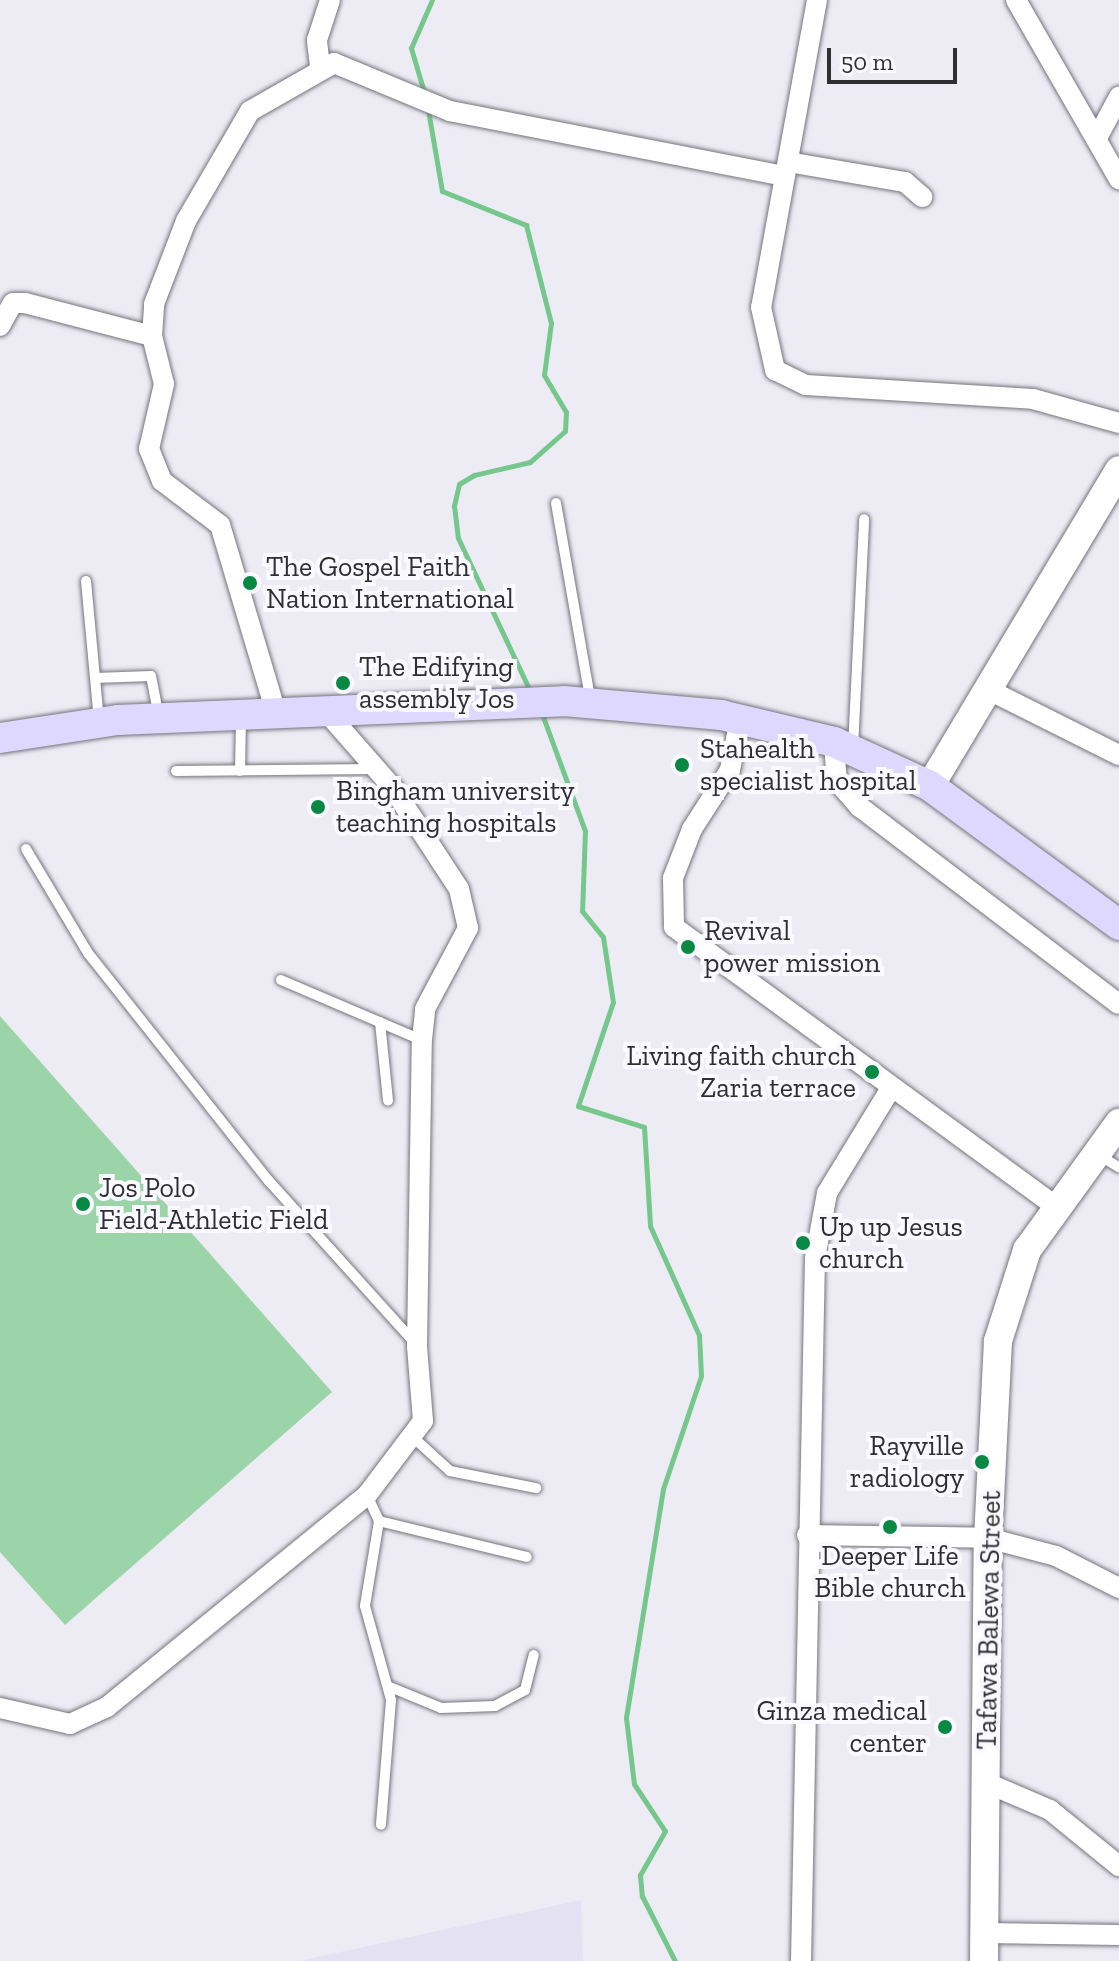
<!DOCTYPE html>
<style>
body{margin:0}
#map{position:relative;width:1119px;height:1961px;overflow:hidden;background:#edecf5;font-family:"Zilla Slab",serif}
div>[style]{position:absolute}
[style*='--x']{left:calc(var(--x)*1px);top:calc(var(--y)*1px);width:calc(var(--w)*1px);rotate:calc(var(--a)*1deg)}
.built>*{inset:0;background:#e3e1f2}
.green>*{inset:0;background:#9cd4a9}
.stream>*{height:5px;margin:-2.5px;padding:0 2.5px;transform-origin:2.5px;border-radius:2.5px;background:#76c78c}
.roads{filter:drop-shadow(0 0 2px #75747c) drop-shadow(0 0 2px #75747c)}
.lane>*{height:10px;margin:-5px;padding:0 5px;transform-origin:5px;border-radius:5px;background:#fff}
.street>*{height:20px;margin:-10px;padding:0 10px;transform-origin:10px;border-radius:10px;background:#fff}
.secondary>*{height:28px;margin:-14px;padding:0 14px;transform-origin:14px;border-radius:14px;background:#fff}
.primary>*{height:30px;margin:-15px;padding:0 15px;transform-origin:15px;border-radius:15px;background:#ded8fe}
.dots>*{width:22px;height:22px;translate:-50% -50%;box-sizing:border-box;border:4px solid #faf9ff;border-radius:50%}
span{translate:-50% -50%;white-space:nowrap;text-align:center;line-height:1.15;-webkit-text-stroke:8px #faf9ff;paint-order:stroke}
.poi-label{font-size:28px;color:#2f2e32}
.left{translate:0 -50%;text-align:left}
.right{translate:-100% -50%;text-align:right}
.street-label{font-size:28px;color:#2f2e32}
.scale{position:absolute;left:827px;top:48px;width:130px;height:36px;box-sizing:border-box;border:4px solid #2f2e32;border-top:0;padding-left:10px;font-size:24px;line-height:28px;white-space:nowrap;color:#2f2e32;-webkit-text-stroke:6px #faf9ff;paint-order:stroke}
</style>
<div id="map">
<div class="built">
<div style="clip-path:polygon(581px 1900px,583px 1961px,299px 1961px)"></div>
</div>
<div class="green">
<div style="clip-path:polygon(0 1016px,332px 1392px,65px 1625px,0 1552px)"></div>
</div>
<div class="stream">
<div style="--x:424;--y:92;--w:46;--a:-106.5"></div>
<div style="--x:411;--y:48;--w:52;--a:-66.4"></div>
<div style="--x:428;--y:110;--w:82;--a:80.2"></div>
<div style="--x:442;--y:191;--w:91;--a:22"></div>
<div style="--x:526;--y:225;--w:101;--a:75.7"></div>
<div style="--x:551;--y:323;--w:52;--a:97.7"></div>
<div style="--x:544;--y:375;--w:43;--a:59.3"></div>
<div style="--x:566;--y:412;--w:19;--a:93"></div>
<div style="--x:565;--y:431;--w:47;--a:138.5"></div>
<div style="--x:530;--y:462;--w:57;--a:166.9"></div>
<div style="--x:474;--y:475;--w:17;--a:149"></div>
<div style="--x:459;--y:484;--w:23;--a:103"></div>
<div style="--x:454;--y:506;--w:32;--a:83"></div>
<div style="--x:458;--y:538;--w:169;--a:64.8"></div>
<div style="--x:542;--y:714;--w:125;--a:69.8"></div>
<div style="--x:585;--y:831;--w:80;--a:92.1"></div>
<div style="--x:582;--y:911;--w:33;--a:51"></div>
<div style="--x:603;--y:937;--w:66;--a:81.3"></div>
<div style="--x:613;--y:1002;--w:110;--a:108.6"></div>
<div style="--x:578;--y:1106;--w:69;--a:17.7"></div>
<div style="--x:644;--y:1127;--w:99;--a:86.5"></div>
<div style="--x:650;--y:1226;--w:120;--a:65.8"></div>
<div style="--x:699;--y:1335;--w:41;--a:87.2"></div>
<div style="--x:701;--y:1376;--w:119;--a:108.6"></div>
<div style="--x:663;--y:1489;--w:232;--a:99.2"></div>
<div style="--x:626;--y:1718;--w:66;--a:83.1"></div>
<div style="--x:634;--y:1784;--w:56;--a:56.6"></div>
<div style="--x:665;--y:1831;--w:51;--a:119.6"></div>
<div style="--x:640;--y:1875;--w:21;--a:85"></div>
<div style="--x:642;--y:1896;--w:73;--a:63.1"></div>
</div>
<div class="roads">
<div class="lane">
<div style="--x:556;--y:503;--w:198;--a:80.1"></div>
<div style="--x:86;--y:581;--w:140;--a:84.7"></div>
<div style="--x:95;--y:678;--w:56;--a:-2"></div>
<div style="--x:151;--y:676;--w:42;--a:79"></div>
<div style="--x:853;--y:748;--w:229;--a:-87.2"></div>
<div style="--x:176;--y:771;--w:198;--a:-0.6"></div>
<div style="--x:240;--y:771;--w:52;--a:-88.9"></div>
<div style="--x:26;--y:849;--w:121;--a:59.2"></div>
<div style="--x:88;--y:953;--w:291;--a:51.6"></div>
<div style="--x:269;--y:1181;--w:219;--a:48"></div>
<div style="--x:281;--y:980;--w:153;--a:23.1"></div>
<div style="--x:380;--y:1022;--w:79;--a:84.2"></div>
<div style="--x:1097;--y:1154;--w:26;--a:31"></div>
<div style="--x:415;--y:1439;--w:47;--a:42.4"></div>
<div style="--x:450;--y:1471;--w:88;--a:11.2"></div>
<div style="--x:367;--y:1495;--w:29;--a:65"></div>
<div style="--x:379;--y:1521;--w:86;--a:99.4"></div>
<div style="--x:365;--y:1606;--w:98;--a:74.5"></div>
<div style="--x:391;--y:1700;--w:125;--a:94.6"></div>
<div style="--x:379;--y:1521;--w:152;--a:13.7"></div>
<div style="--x:390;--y:1687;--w:55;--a:22.4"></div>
<div style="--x:441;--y:1708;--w:54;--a:-2.1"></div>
<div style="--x:495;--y:1706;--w:34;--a:-28"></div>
<div style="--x:525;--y:1690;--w:36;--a:-76"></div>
</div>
<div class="street">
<div style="--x:817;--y:0;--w:312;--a:100.3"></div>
<div style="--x:761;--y:307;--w:65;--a:77.5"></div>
<div style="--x:775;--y:370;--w:34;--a:26"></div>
<div style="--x:806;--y:385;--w:227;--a:3.5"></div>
<div style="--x:1033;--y:399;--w:89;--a:15.6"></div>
<div style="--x:1016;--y:0;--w:207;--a:60.1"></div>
<div style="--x:320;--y:66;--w:26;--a:-97"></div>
<div style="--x:317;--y:40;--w:42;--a:-72"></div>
<div style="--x:1097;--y:138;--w:47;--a:-61.8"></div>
<div style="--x:788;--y:162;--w:119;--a:9.7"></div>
<div style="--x:905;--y:182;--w:23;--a:41"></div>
<div style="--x:0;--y:326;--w:26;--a:-61"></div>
<div style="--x:13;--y:303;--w:12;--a:0"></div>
<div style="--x:25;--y:303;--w:131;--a:14.6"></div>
<div style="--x:987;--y:689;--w:148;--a:26.6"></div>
<div style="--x:277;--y:716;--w:199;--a:-106.6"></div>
<div style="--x:220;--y:525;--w:73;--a:-142.8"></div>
<div style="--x:162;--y:481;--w:35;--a:-112"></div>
<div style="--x:149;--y:449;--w:67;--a:-77"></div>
<div style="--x:164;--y:384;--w:49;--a:-104"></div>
<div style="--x:152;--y:336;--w:32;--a:-86"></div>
<div style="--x:154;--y:304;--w:89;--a:-68.9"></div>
<div style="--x:186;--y:221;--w:127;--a:-59.8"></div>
<div style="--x:250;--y:111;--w:97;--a:-29.7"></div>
<div style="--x:334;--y:63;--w:126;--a:22.5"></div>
<div style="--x:450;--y:111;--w:341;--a:11"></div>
<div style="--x:740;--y:719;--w:52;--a:101.1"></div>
<div style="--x:730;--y:770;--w:70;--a:122.8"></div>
<div style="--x:692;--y:829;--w:53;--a:111.2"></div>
<div style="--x:673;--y:878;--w:49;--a:88.8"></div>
<div style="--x:674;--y:927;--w:471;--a:36.2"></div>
<div style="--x:834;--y:742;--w:39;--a:86"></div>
<div style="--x:837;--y:781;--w:35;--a:49"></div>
<div style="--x:860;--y:807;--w:325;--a:37.3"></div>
<div style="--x:807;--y:1535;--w:181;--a:0.9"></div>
<div style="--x:988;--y:1538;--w:70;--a:14.8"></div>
<div style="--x:1056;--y:1556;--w:71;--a:26.9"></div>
<div style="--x:0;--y:1708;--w:72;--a:12.9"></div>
<div style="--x:70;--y:1724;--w:41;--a:-24.7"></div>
<div style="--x:107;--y:1707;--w:335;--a:-39.2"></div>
<div style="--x:367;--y:1495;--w:93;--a:-52.9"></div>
<div style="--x:423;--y:1421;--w:75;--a:-94.6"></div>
<div style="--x:417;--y:1346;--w:306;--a:-89.1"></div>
<div style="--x:422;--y:1040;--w:31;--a:-84"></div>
<div style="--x:425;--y:1009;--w:92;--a:-62"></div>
<div style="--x:468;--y:928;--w:40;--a:-103"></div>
<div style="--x:459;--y:889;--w:121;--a:-123.2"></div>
<div style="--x:393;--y:788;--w:97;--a:-131.2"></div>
<div style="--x:987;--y:1783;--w:69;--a:23.2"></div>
<div style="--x:1050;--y:1810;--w:89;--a:39.1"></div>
<div style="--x:985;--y:1933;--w:134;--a:0.9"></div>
<div style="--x:801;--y:1961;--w:703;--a:-88.86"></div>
<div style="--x:815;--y:1258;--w:66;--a:-79.5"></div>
<div style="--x:827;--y:1193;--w:123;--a:-58.6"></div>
</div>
<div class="secondary">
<div style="--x:930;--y:786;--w:368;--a:-59.1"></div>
<div style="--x:984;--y:1961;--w:423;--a:-89.5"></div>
<div style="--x:988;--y:1538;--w:197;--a:-87.1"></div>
<div style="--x:998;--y:1341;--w:96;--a:-72.3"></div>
<div style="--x:1027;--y:1250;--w:157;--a:-54.1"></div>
</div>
<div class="primary">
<div style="--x:0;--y:738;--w:119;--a:-8.7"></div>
<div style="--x:118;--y:720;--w:446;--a:-2.4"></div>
<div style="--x:564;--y:701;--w:158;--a:5.1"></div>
<div style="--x:721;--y:715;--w:116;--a:13.4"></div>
<div style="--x:834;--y:742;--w:106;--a:24.6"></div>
<div style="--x:930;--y:786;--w:235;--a:36.3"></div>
</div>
</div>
<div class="dots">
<div style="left:250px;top:583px;background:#078843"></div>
<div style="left:343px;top:683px;background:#078843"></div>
<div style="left:682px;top:765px;background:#078843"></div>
<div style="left:318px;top:807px;background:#078843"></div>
<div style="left:688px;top:947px;background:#078843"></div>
<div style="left:872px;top:1072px;background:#078843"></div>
<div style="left:83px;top:1204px;background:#078843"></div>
<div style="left:803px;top:1243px;background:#078843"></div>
<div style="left:982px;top:1462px;background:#078843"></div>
<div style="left:890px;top:1527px;background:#078843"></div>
<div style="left:945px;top:1727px;background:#078843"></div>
</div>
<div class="poi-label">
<span class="left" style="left:266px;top:583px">The Gospel Faith<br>Nation International</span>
<span class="left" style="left:359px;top:683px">The Edifying<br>assembly Jos</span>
<span class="left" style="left:700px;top:765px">Stahealth<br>specialist hospital</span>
<span class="left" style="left:336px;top:807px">Bingham university<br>teaching hospitals</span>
<span class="left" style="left:704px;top:947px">Revival<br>power mission</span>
<span class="right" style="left:856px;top:1072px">Living faith church<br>Zaria terrace</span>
<span class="left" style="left:99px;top:1204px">Jos Polo<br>Field-Athletic Field</span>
<span class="left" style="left:819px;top:1243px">Up up Jesus<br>church</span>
<span class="right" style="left:964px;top:1462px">Rayville<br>radiology</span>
<span style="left:890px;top:1572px">Deeper Life<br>Bible church</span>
<span class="right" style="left:927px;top:1727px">Ginza medical<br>center</span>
</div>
<div class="street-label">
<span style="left:989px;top:1620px;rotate:-89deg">Tafawa Balewa Street</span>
</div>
<div class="scale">50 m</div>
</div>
